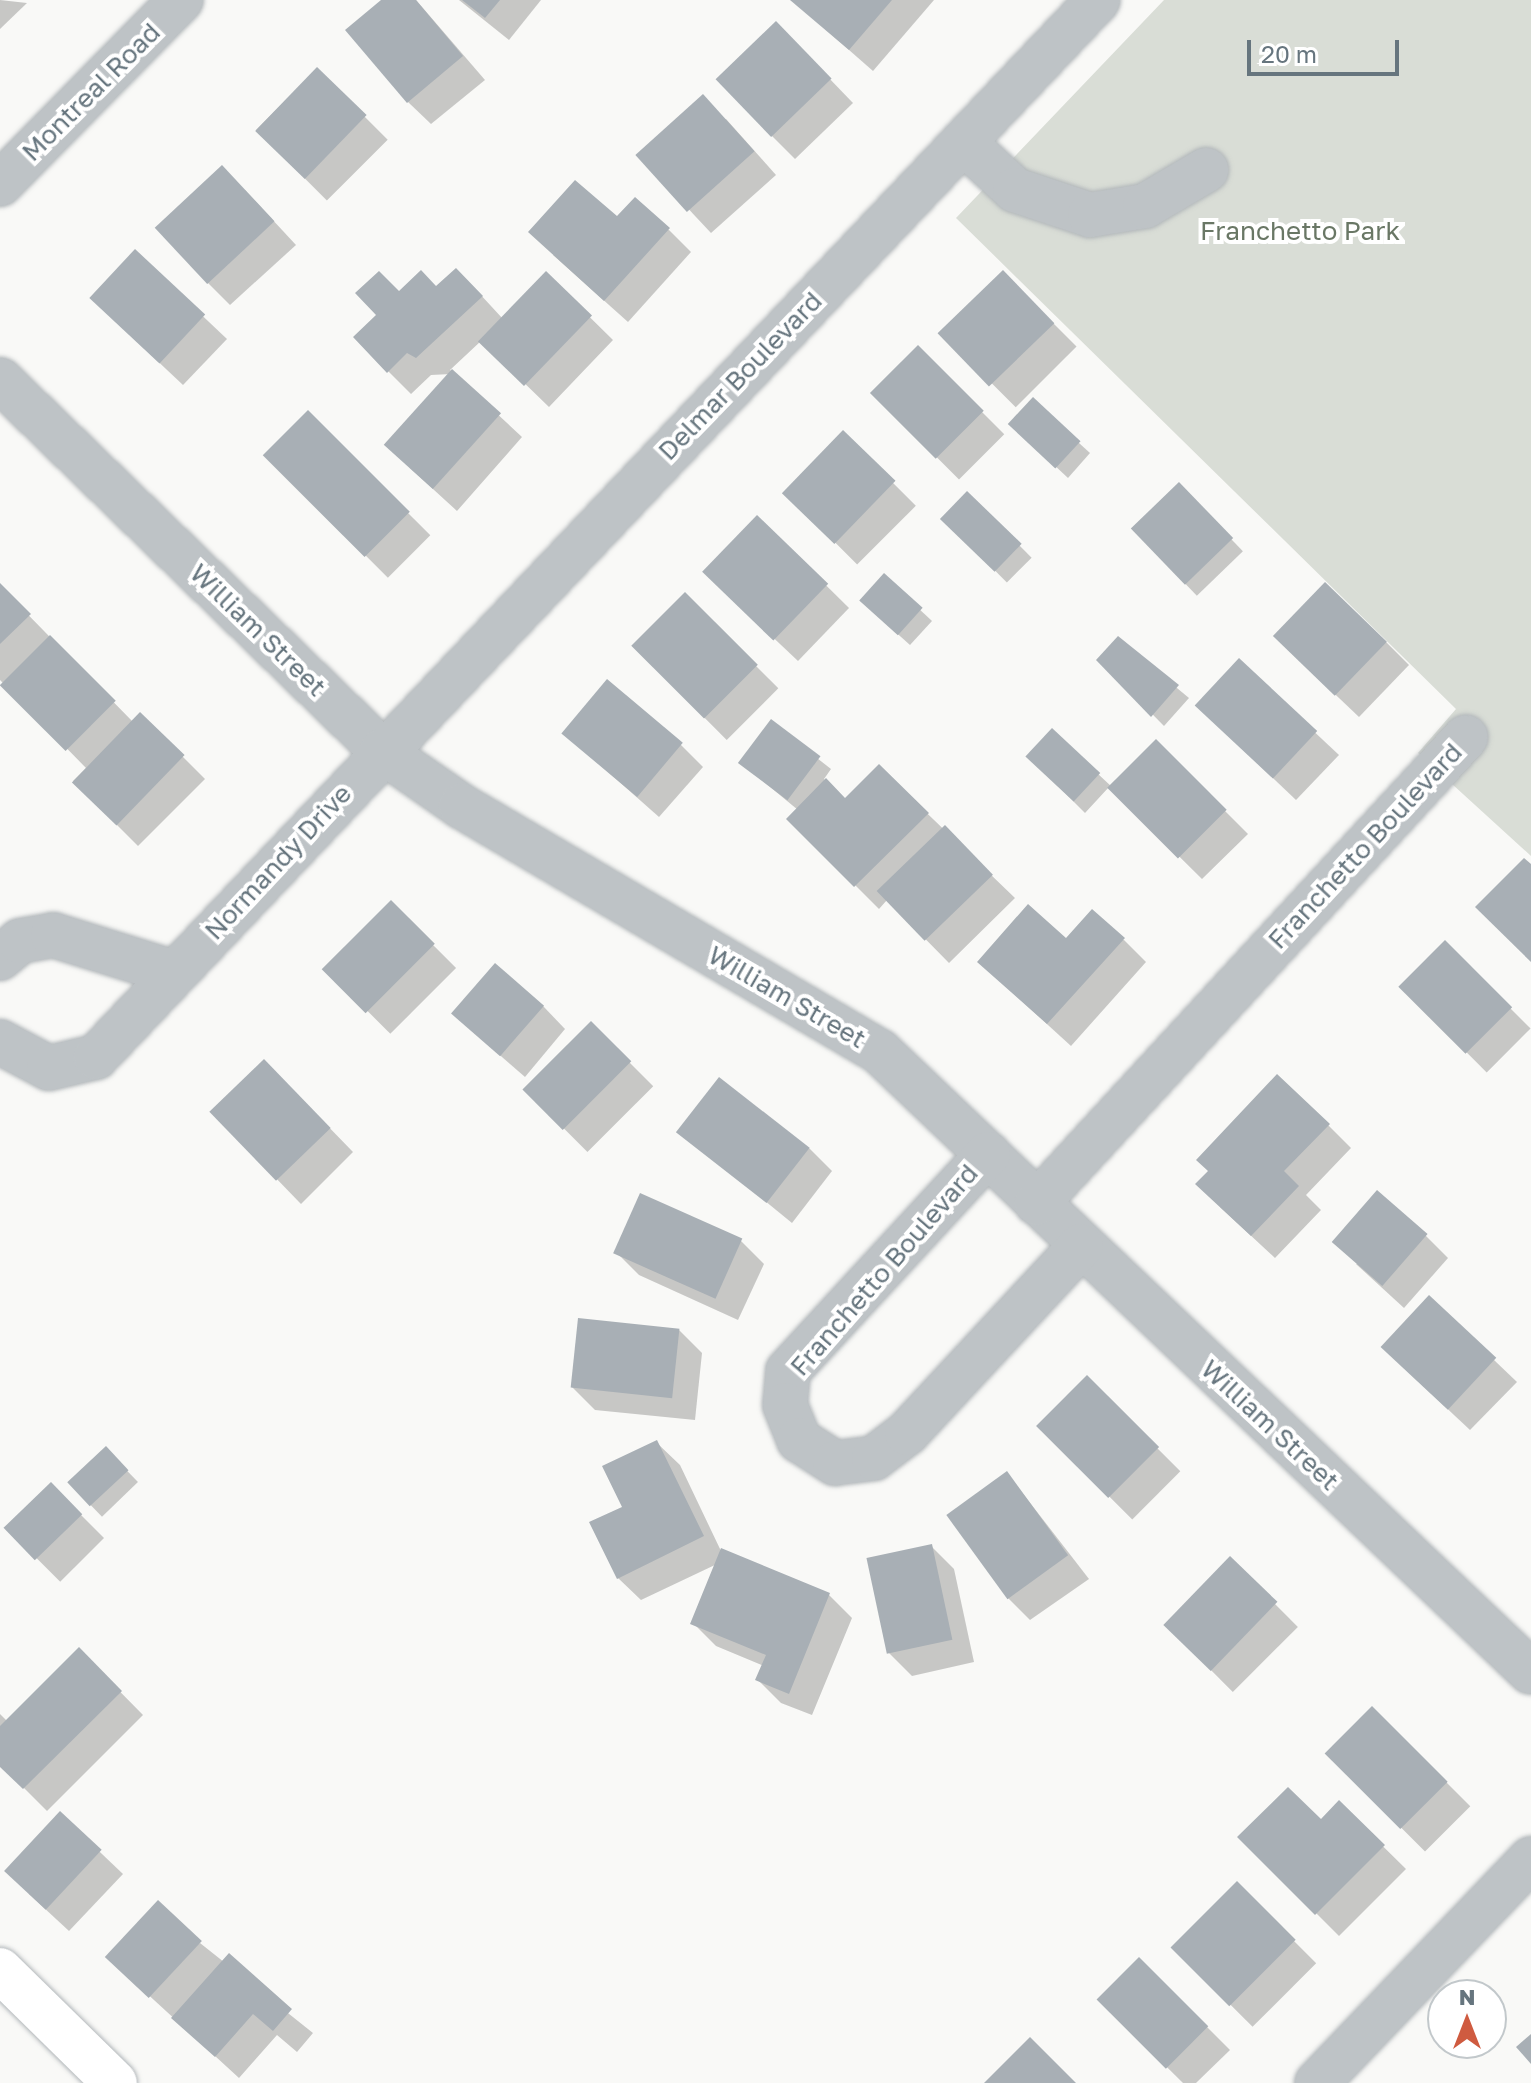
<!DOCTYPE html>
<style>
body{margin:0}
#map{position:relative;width:1531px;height:2083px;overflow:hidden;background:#f9f9f7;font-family:"Golos Text",sans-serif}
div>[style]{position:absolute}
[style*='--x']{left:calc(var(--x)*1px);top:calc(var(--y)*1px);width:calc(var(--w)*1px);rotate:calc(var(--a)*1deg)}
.green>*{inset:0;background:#d9ddd6}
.shadow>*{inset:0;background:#0003;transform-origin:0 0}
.building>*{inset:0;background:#a8afb5;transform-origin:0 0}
.roads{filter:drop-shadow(0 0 2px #b2b7ba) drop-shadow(0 0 2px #b2b7ba)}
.minor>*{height:44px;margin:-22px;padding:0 22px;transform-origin:22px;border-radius:22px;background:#bec3c6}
.major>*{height:44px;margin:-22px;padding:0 22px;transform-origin:22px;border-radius:22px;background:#fff}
span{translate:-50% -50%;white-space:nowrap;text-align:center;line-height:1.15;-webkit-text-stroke:8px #fff;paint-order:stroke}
.street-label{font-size:26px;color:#66757e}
.park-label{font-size:26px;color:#697765}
.north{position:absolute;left:1427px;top:1979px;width:80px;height:80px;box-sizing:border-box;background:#fff;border:2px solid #c2c8cb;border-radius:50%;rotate:0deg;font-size:22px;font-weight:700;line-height:32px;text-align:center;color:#66757e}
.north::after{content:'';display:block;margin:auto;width:28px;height:36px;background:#cf5b40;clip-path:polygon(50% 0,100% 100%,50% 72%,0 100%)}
.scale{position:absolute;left:1247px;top:40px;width:152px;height:36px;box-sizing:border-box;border:4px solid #66757e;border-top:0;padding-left:10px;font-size:24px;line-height:28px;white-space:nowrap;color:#66757e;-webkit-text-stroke:6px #fff;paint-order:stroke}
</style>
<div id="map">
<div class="green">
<div style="clip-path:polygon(1164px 0,1531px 0,1531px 856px,1418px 753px,1456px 709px,956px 218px)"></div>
</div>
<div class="shadow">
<div style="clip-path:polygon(0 0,27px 3px,0 29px)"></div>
<div style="clip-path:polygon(385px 0,416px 0,485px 80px,431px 124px,408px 102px)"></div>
<div style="clip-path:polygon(459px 0,541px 0,509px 40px)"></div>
<div style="clip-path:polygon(792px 0,934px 0,873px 71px)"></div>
<div style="clip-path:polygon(799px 47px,853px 103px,795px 159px,772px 136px)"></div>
<div style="left:317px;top:69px;width:100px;height:86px;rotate:45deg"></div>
<div style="clip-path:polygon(726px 119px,776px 175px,711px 233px,638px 155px)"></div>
<div style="clip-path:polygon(245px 190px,296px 245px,230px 305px,207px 282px)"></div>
<div style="clip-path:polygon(617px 219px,669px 230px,691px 252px,628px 322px,553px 255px)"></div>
<div style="clip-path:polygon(135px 252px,227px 339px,183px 385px,115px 321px)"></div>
<div style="left:1003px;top:273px;width:104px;height:86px;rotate:45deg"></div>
<div style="clip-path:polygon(546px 274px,613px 340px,549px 407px,481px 341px,450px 370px,522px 437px,457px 511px,410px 468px,451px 374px,431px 375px,411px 394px,388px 371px,399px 294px,479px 293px,503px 319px)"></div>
<div style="left:918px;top:348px;width:122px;height:64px;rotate:45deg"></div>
<div style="left:308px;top:413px;width:173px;height:60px;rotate:45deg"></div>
<div style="left:843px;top:433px;width:103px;height:83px;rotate:45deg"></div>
<div style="clip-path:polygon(1022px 435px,1079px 443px,1090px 453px,1068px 478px)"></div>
<div style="left:1179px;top:485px;width:92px;height:64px;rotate:46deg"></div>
<div style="left:968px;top:494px;width:90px;height:35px;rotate:45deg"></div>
<div style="clip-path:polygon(757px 517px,849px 608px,798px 661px,728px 595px)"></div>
<div style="clip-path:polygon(884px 576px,932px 621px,910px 645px,872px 611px)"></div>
<div style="clip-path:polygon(0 586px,133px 722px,140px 714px,205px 779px,138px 846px,73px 781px,86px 768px,0 680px)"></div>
<div style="left:685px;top:595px;width:132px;height:73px;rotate:45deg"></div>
<div style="clip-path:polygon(1118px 639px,1189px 698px,1164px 726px,1099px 660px)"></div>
<div style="clip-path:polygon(1386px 642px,1409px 665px,1359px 717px,1299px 660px)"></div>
<div style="clip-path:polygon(1239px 661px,1339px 755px,1296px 800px,1220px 728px)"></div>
<div style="clip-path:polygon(771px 722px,831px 769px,824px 779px,845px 800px,879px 767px,1015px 898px,949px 963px,887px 900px,879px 909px,789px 819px,798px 810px,741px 763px)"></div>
<div style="clip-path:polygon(1052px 731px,1112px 787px,1156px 742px,1248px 834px,1202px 879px,1109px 787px,1085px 813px,1029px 757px)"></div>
<div style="clip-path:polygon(563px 732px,680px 744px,703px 767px,659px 817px)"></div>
<div style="left:391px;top:903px;width:92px;height:93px;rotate:45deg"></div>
<div style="clip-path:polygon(1124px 940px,1146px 962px,1071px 1046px,1003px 984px,1067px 941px)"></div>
<div style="left:1445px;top:943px;width:121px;height:62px;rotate:45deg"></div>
<div style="clip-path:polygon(543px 1006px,565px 1029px,525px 1077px,454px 1015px)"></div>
<div style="left:591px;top:1024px;width:88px;height:93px;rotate:45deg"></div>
<div style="clip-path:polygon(287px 1084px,353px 1152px,301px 1204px,212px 1112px)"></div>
<div style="clip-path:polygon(1328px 1125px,1351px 1148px,1306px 1195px,1321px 1210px,1275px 1258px,1220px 1207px)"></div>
<div style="clip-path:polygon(679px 1131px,809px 1148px,832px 1171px,792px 1223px)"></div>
<div style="clip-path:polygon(1425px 1235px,1448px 1258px,1404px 1308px,1356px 1264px)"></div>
<div style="clip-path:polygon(741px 1241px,764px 1264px,738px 1320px,639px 1275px,616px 1252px)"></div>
<div style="clip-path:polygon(679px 1330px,702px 1353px,695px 1420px,595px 1410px,572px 1387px)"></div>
<div style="clip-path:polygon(1494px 1360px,1517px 1382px,1470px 1430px,1405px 1369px)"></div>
<div style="left:1087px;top:1378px;width:132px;height:68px;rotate:45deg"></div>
<div style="clip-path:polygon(657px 1443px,680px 1465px,721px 1551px,829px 1595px,852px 1618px,812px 1715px,781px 1703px,758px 1680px,764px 1666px,716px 1646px,693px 1623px,717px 1564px,641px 1600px,618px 1578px,625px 1508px)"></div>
<div style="left:106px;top:1449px;width:46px;height:50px;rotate:46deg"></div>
<div style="clip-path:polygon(1007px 1473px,1089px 1579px,1030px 1620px,1007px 1597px)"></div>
<div style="left:51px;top:1485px;width:75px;height:62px;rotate:45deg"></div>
<div style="clip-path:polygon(931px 1546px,954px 1569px,974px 1662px,912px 1676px,889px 1653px)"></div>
<div style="left:1230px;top:1559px;width:96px;height:92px;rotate:45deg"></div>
<div style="clip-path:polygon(79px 1650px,143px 1715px,47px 1811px,0 1764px,0 1714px,8px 1722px)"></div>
<div style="left:1372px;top:1708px;width:139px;height:64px;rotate:45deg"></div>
<div style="clip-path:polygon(1339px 1803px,1406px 1869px,1339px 1936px,1240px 1837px,1321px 1822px)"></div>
<div style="clip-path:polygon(60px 1814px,123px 1874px,69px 1931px,29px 1894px)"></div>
<div style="left:1237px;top:1884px;width:112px;height:90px;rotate:45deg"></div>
<div style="clip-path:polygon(200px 1943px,313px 2033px,297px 2052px,277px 2035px,239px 2078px,130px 1978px)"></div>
<div style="clip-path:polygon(1139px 1959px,1230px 2050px,1196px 2083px,1183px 2083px,1099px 2000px)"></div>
</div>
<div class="building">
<div style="clip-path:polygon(381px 0,416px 0,463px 56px,407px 103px,345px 30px)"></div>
<div style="clip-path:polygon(462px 0,500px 0,485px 18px)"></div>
<div style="clip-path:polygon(790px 0,892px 0,849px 50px)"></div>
<div style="left:776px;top:21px;width:80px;height:84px;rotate:46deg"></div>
<div style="left:317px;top:67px;width:69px;height:89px;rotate:44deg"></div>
<div style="left:703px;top:94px;width:77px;height:91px;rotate:48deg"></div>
<div style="left:222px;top:165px;width:77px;height:92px;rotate:47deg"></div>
<div style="clip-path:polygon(575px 180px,617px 216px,635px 197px,670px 228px,604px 301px,528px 232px)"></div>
<div style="left:135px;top:249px;width:96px;height:67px;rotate:43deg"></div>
<div style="clip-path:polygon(456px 268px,483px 296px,416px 358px,407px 353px,387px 373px,353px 337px,376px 315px,355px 293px,379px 271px,399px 291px,421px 270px,436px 286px)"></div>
<div style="left:1003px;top:270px;width:74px;height:91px;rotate:46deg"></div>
<div style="left:546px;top:271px;width:64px;height:98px;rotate:44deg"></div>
<div style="left:918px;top:345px;width:93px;height:68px;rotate:45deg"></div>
<div style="left:452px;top:369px;width:66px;height:102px;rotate:42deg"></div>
<div style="left:1033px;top:397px;width:65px;height:37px;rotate:43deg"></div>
<div style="left:308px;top:410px;width:144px;height:64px;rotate:45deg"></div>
<div style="left:843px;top:430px;width:73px;height:88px;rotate:44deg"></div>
<div style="left:1179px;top:482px;width:78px;height:67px;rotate:46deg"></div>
<div style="left:967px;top:491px;width:76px;height:39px;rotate:44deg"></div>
<div style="left:757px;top:515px;width:99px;height:79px;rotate:44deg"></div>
<div style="left:884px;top:573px;width:52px;height:37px;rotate:42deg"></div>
<div style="left:1325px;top:582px;width:86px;height:75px;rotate:44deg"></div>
<div style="clip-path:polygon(0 583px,31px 614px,0 644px)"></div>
<div style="left:685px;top:592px;width:103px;height:76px;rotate:45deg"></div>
<div style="left:50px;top:635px;width:93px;height:71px;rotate:45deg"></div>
<div style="clip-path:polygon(1118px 636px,1179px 685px,1151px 717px,1096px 660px)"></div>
<div style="left:1239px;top:658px;width:107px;height:65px;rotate:43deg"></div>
<div style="left:607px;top:679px;width:99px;height:71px;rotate:40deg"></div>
<div style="left:140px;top:712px;width:62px;height:98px;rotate:44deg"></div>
<div style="left:771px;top:719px;width:62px;height:55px;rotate:37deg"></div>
<div style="left:1052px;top:728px;width:66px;height:39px;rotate:43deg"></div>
<div style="left:1156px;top:739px;width:100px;height:69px;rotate:45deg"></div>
<div style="clip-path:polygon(879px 764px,929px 813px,854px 887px,786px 819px,826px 778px,845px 798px)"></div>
<div style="left:945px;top:825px;width:69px;height:95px;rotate:46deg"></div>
<div style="clip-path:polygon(1524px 858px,1531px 864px,1531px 962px,1475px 907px)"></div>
<div style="left:391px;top:900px;width:62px;height:98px;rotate:45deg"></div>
<div style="clip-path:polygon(1028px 904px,1066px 938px,1092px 909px,1125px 938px,1047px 1024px,977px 962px)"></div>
<div style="left:1445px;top:940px;width:95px;height:66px;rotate:45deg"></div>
<div style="left:495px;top:963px;width:65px;height:67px;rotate:41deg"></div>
<div style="left:591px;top:1021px;width:57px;height:97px;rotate:45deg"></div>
<div style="left:264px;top:1059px;width:96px;height:76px;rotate:46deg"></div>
<div style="clip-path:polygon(1277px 1074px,1330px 1124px,1284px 1171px,1299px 1186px,1251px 1236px,1195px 1184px,1208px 1171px,1196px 1160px)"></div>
<div style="left:719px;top:1077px;width:115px;height:70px;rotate:38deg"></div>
<div style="left:1377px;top:1190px;width:67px;height:69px;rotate:41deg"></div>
<div style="left:640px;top:1193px;width:112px;height:66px;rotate:24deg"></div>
<div style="left:1429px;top:1295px;width:92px;height:71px;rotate:43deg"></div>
<div style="left:578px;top:1318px;width:102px;height:70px;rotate:6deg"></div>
<div style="left:1087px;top:1375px;width:102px;height:72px;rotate:45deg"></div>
<div style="clip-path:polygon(657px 1440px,704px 1536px,617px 1579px,589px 1522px,622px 1507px,602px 1466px)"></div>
<div style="left:106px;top:1446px;width:33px;height:53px;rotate:47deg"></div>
<div style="left:1007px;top:1471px;width:104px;height:75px;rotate:54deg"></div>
<div style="left:51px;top:1482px;width:45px;height:66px;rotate:46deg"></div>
<div style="left:932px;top:1544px;width:98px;height:67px;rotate:78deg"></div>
<div style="clip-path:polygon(721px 1548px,830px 1593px,789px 1694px,755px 1680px,766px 1655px,690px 1624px)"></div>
<div style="left:1230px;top:1556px;width:66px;height:96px;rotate:44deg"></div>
<div style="clip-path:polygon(79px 1647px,122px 1691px,23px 1789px,0 1767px,0 1726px)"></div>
<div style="left:1372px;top:1706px;width:107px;height:67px;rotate:45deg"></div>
<div style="clip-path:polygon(1288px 1787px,1321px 1819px,1339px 1800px,1385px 1845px,1315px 1915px,1237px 1837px)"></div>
<div style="left:60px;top:1811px;width:57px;height:82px;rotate:43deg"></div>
<div style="left:1237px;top:1881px;width:83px;height:94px;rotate:45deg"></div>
<div style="left:158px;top:1900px;width:60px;height:78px;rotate:43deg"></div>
<div style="clip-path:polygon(229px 1953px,292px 2009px,273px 2031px,253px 2014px,215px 2057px,171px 2018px)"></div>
<div style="left:1139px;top:1957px;width:98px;height:60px;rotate:45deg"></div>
<div style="clip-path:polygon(1531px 2034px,1531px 2064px,1516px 2047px)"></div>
<div style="clip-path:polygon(1030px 2037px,1076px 2083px,984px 2083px)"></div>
</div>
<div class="roads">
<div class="minor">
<div style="--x:963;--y:142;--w:71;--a:42.7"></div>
<div style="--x:1015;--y:190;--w:79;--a:18.4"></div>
<div style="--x:1090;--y:215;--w:56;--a:-9.3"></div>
<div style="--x:1145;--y:206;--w:71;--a:-30.5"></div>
<div style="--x:0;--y:184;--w:258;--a:-45.5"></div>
<div style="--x:0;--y:380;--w:533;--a:44.16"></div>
<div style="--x:382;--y:751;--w:96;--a:34.8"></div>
<div style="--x:461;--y:806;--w:485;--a:30.4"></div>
<div style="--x:879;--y:1051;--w:900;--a:43.61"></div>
<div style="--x:0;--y:958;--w:26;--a:-40"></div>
<div style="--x:20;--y:941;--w:34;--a:-10"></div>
<div style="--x:53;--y:935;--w:128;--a:17.3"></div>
<div style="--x:0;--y:1042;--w:55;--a:28"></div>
<div style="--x:49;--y:1068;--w:48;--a:-13.2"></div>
<div style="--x:96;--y:1057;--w:1456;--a:-46.53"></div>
<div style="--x:988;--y:1154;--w:295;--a:132.7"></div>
<div style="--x:788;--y:1371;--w:34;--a:95"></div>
<div style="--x:785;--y:1405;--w:38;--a:68"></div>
<div style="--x:799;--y:1440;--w:43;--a:32.6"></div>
<div style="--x:835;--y:1463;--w:39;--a:-7"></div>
<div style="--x:874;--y:1458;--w:41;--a:-37.1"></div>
<div style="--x:907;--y:1433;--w:255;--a:-47.1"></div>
<div style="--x:1037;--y:1203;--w:633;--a:-47.37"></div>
<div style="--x:1317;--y:2083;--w:310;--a:-46.3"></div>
</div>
<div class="major">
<div style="--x:0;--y:1970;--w:161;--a:44.5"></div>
</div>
</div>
<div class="street-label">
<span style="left:91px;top:92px;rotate:-45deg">Montreal Road</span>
<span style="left:740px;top:376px;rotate:-46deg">Delmar Boulevard</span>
<span style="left:258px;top:630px;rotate:44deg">William Street</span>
<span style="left:1365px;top:846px;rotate:-47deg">Franchetto Boulevard</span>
<span style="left:278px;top:862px;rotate:-47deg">Normandy Drive</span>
<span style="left:787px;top:997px;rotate:30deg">William Street</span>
<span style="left:884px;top:1270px;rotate:-49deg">Franchetto Boulevard</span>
<span style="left:1270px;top:1425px;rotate:43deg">William Street</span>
</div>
<div class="park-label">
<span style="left:1300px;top:231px">Franchetto Park</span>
</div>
<div class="north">N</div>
<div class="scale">20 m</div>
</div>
